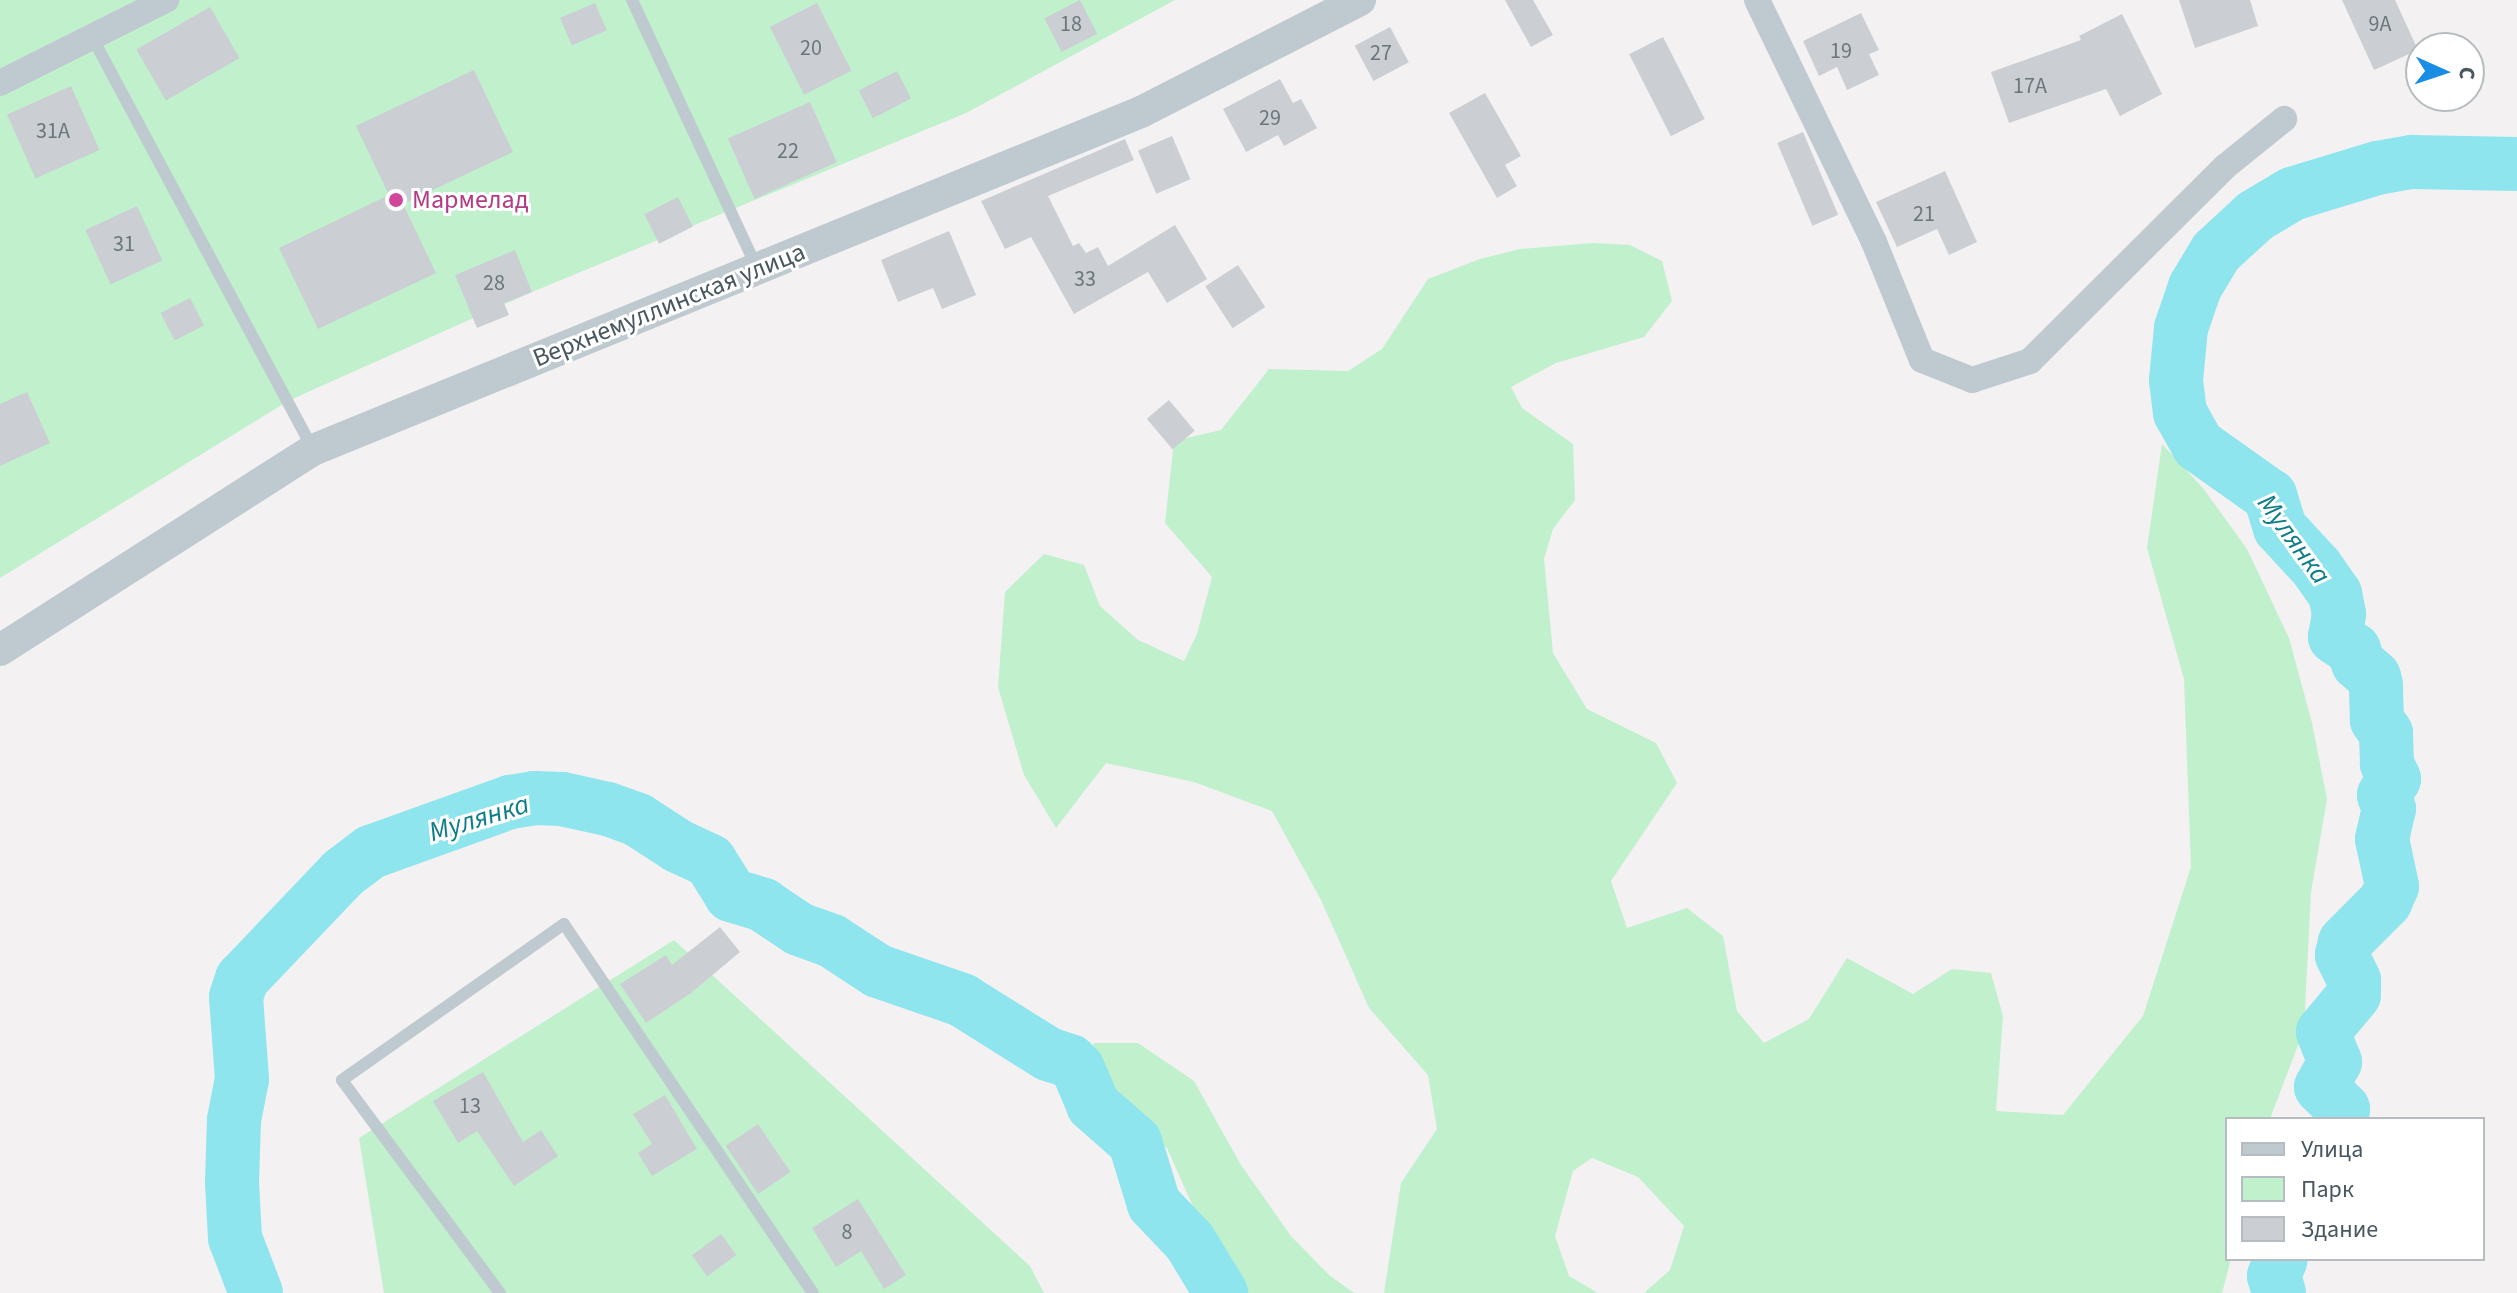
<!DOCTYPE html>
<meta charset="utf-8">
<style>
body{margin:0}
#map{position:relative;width:2517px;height:1293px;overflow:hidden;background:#f3f1f2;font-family:"Source Sans 3",sans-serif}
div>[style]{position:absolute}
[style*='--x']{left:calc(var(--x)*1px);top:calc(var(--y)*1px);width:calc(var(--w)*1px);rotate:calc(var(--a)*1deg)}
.green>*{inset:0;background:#c1f0cd}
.river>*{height:54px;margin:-27px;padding:0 27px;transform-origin:27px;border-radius:27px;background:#8ee5ed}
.building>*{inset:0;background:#cbcfd3;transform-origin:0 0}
.service>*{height:12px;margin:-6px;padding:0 6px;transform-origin:6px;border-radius:6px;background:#bfcad0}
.minor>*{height:26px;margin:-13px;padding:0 13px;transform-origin:13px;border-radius:13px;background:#bfcad0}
.tertiary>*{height:32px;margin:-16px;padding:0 16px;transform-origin:16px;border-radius:16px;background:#bfcad0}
.dots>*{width:22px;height:22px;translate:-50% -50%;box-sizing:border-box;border:4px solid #fff;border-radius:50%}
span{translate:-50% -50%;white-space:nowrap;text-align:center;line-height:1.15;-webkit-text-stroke:6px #fff;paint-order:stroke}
.number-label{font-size:22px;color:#6a757c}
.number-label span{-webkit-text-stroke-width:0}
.hotel-label{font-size:26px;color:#b23c85}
.left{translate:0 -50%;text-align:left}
.street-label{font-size:26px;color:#49575f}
.water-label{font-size:28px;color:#0d7d87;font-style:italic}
.legend{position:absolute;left:2225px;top:1117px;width:260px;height:144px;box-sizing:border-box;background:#fff;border:2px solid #b6bcbf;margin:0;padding:10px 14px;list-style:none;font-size:24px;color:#49575f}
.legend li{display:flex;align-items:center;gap:16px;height:40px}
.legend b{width:40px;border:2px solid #b6bcbf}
.north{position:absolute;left:2405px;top:32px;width:80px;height:80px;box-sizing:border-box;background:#fff;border:2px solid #b6bcbf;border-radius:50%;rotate:93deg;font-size:22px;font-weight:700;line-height:32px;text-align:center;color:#49575f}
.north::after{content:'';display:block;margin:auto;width:28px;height:36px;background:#198de5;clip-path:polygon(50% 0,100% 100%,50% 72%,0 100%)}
</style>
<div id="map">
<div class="green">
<div style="clip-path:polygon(0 0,1175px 0,966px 113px,532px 292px,290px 400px,0 578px)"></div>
<div style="clip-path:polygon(1593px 243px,1630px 245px,1662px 261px,1672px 301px,1644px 337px,1556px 363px,1511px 387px,1522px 408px,1573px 444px,1575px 500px,1553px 529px,1544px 559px,1553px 653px,1587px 709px,1656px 743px,1677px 783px,1611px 881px,1627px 928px,1687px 908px,1723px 936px,1737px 1011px,1764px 1043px,1809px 1019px,1847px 958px,1913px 994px,1952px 969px,1991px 973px,2003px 1016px,1996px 1111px,2063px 1115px,2143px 1016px,2191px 867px,2184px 679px,2147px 548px,2162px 444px,2203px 488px,2247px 549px,2289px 638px,2312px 723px,2327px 799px,2311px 892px,2304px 1029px,2270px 1119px,2227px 1119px,2227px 1259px,2231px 1259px,2222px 1293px,1644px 1293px,1670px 1270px,1684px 1226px,1638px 1177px,1592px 1158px,1573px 1171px,1555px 1236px,1569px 1276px,1598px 1293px,1384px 1293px,1401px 1183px,1437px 1129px,1428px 1075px,1369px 1008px,1321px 900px,1272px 811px,1194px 782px,1106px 763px,1056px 828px,1024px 775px,998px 687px,1005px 592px,1044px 554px,1084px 565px,1100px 606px,1138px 640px,1184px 661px,1197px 634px,1212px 577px,1165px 523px,1174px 441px,1221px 430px,1269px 369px,1348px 371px,1382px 349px,1428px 279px,1480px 259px,1520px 249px)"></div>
<div style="clip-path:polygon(674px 940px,1030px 1266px,1044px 1293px,384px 1293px,359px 1138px)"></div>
<div style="clip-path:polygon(1094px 1043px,1138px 1043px,1194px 1081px,1241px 1165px,1291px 1236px,1329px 1275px,1354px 1293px,1238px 1293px,1211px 1247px,1167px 1148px,1100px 1096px,1089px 1079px,1086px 1059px)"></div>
</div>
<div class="river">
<div style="--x:2342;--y:1119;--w:10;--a:-84"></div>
<div style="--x:2343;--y:1109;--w:31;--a:-135"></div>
<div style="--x:2321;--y:1087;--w:29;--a:-61"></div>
<div style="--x:2335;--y:1062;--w:32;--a:-112"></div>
<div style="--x:2323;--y:1032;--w:48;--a:-50"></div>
<div style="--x:2354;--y:995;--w:15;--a:-90"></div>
<div style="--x:2354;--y:980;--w:28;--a:-116"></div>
<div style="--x:2342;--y:955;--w:13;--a:-77"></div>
<div style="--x:2345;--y:942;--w:57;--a:-45"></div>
<div style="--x:2385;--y:902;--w:17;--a:-66"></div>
<div style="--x:2392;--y:886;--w:48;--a:-102"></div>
<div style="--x:2382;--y:839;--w:31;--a:-77"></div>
<div style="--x:2389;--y:809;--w:15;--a:-110"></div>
<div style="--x:2384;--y:795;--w:19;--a:-58"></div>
<div style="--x:2394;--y:779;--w:17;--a:-115"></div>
<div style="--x:2387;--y:764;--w:31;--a:-92"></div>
<div style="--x:2386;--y:733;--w:16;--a:-125"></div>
<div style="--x:2377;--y:720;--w:35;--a:-92"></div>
<div style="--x:2376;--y:685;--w:8;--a:-104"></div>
<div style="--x:2374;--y:677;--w:21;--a:-139"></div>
<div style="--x:2358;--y:663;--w:14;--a:-107"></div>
<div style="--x:2354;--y:650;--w:23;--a:-146"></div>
<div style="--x:2335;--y:637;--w:23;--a:-80"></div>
<div style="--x:2339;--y:614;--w:20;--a:-101"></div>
<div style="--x:2335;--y:594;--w:33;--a:-125"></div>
<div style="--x:2316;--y:567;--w:53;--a:-132.7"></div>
<div style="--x:2280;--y:528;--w:34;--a:-107"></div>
<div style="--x:2270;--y:496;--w:88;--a:-144.7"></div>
<div style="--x:2198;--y:445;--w:37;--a:-119"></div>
<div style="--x:2180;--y:413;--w:33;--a:-97"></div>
<div style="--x:2176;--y:380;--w:52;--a:-84.5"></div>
<div style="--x:2181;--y:328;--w:43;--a:-71.1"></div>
<div style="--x:2195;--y:287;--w:41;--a:-59"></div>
<div style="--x:2216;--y:252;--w:53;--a:-42.7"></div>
<div style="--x:2255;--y:216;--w:43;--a:-30.7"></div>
<div style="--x:2292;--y:194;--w:89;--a:-17"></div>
<div style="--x:2377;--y:168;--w:36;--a:-10"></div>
<div style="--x:2412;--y:162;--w:105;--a:1.1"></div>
<div style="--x:256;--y:1293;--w:59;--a:-110.9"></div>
<div style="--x:235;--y:1238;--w:55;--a:-93.1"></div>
<div style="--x:232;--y:1183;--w:63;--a:-88.2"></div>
<div style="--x:234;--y:1120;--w:42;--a:-79"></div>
<div style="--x:242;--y:1079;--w:82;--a:-94.2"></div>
<div style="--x:236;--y:997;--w:19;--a:-72"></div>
<div style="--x:242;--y:979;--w:146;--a:-46.4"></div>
<div style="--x:343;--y:873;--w:35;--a:-37"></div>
<div style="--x:371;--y:852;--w:148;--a:-19.8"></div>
<div style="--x:510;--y:802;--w:24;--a:-9"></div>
<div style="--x:534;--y:798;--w:28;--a:2"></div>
<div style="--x:562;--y:799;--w:47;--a:12.3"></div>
<div style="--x:608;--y:809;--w:32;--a:20"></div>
<div style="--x:638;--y:820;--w:48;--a:33"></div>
<div style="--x:678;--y:846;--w:35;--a:25"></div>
<div style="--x:710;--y:861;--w:40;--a:58"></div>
<div style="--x:731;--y:895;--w:34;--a:17"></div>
<div style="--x:763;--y:905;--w:43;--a:33.7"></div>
<div style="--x:799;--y:929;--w:35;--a:20"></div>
<div style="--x:832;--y:941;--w:55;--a:33.1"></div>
<div style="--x:878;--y:971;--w:89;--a:19"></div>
<div style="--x:962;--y:1000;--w:102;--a:32.1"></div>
<div style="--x:1048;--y:1054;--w:23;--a:18"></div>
<div style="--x:1070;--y:1061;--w:11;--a:45"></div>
<div style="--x:1078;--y:1069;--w:39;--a:67"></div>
<div style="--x:1093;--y:1105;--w:56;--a:41.4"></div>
<div style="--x:1135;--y:1142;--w:65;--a:73"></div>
<div style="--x:1154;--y:1204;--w:52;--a:46.5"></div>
<div style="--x:1190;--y:1242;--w:60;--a:58.7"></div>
<div style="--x:2279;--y:1293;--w:18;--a:-106"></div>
<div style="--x:2274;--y:1276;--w:18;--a:-68"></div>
</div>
<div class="building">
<div style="left:1080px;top:0;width:38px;height:40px;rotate:63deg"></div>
<div style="clip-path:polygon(1505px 0,1533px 0,1553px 35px,1531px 47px)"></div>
<div style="clip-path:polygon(2179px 0,2250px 0,2258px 26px,2195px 48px)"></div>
<div style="clip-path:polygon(2342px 0,2395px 0,2418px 50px,2374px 70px)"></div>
<div style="left:595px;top:3px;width:30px;height:38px;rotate:67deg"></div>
<div style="left:817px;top:3px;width:76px;height:53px;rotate:63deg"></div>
<div style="left:210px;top:7px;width:59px;height:85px;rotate:60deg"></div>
<div style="clip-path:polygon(1861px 13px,1879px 50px,1869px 54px,1879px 75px,1847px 90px,1837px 67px,1819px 76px,1803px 41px)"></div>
<div style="clip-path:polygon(2122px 14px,2162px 94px,2120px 116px,2106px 89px,2009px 123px,1991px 72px,2081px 40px,2079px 36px)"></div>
<div style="left:1390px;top:27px;width:40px;height:40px;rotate:62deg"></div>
<div style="left:1663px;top:37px;width:92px;height:38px;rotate:63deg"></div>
<div style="clip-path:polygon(474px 70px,513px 152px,403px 204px,436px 273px,318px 329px,279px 248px,389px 195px,356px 126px)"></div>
<div style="left:897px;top:71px;width:31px;height:43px;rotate:63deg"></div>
<div style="clip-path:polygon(1280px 79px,1293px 103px,1301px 99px,1317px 128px,1284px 146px,1278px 135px,1246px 152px,1223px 109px)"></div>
<div style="left:71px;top:86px;width:70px;height:70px;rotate:66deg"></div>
<div style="clip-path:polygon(1485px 93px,1521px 156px,1505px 165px,1517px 186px,1497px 198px,1449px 113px)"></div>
<div style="left:810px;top:102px;width:66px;height:90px;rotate:66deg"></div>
<div style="left:1803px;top:132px;width:90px;height:28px;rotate:67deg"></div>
<div style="left:1172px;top:136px;width:47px;height:37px;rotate:67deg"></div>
<div style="clip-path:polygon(1125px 139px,1134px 160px,1048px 196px,1073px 246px,1079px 243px,1086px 253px,1098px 247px,1108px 266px,1175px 225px,1207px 279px,1167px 303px,1148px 272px,1074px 314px,1031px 237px,1005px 249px,981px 201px)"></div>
<div style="clip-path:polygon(1945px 171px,1977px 242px,1949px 255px,1937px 229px,1897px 247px,1876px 202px)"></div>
<div style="left:678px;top:197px;width:33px;height:38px;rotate:63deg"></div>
<div style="left:137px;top:206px;width:60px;height:57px;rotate:65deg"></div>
<div style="clip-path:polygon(949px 231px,976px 295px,942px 309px,933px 288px,898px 302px,881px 260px)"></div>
<div style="clip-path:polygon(515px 250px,532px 292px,504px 303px,509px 315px,477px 328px,455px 275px)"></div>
<div style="left:1238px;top:265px;width:50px;height:39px;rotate:57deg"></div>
<div style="left:190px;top:298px;width:31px;height:33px;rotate:63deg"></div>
<div style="clip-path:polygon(27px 392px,50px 443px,0 466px,0 404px)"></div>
<div style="left:1169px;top:400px;width:40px;height:29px;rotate:50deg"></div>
<div style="clip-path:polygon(720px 927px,740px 952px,691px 993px,646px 1023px,620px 984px,666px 955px,672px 965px)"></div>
<div style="clip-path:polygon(483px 1072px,523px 1142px,541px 1130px,558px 1156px,514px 1186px,477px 1131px,458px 1143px,433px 1101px)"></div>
<div style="clip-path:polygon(665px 1095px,697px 1149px,652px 1176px,638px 1153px,652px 1144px,633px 1114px)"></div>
<div style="left:758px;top:1124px;width:58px;height:39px;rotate:56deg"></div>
<div style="clip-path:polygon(858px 1199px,906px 1275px,884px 1289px,861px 1251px,836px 1267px,812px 1228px)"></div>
<div style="left:721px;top:1234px;width:26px;height:36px;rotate:54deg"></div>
</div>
<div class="service">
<div style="--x:632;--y:0;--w:293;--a:65"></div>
<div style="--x:92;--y:37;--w:468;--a:61.8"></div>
<div style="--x:500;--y:1293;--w:265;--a:-126.6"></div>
<div style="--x:342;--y:1080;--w:271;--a:-35.1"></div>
<div style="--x:564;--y:924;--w:445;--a:56"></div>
</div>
<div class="minor">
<div style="--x:1757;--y:0;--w:269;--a:64.2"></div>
<div style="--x:1874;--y:242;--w:127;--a:67.9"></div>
<div style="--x:1922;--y:360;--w:54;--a:21.8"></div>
<div style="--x:1972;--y:380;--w:61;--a:-18.1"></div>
<div style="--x:2030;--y:361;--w:276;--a:-44.9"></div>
<div style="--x:2226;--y:166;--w:75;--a:-39"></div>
<div style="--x:0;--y:83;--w:186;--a:-26.6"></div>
</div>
<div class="tertiary">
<div style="--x:0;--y:650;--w:371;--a:-32.6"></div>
<div style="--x:313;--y:450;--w:894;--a:-22.21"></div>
<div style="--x:1141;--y:112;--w:246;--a:-27.1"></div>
</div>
<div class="dots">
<div style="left:396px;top:200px;background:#d1479c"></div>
</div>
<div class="number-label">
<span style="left:1071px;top:25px">18</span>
<span style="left:2380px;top:25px">9А</span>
<span style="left:811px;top:49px">20</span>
<span style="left:1841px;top:52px">19</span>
<span style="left:1381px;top:54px">27</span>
<span style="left:2030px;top:87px">17А</span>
<span style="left:1270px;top:119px">29</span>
<span style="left:53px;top:132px">31А</span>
<span style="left:788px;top:152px">22</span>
<span style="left:1924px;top:215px">21</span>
<span style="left:124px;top:245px">31</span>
<span style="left:1085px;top:280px">33</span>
<span style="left:494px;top:284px">28</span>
<span style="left:470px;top:1107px">13</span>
<span style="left:847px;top:1233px">8</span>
</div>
<div class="hotel-label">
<span class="left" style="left:412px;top:200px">Мармелад</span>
</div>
<div class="street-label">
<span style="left:669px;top:305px;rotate:-22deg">Верхнемуллинская улица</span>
</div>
<div class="water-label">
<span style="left:2294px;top:539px;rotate:54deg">Мулянка</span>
<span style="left:479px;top:818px;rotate:-17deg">Мулянка</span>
</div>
<ul class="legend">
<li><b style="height:10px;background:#bfcad0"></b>Улица</li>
<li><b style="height:22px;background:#c1f0cd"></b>Парк</li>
<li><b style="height:22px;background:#cbcfd3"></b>Здание</li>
</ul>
<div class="north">С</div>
</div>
